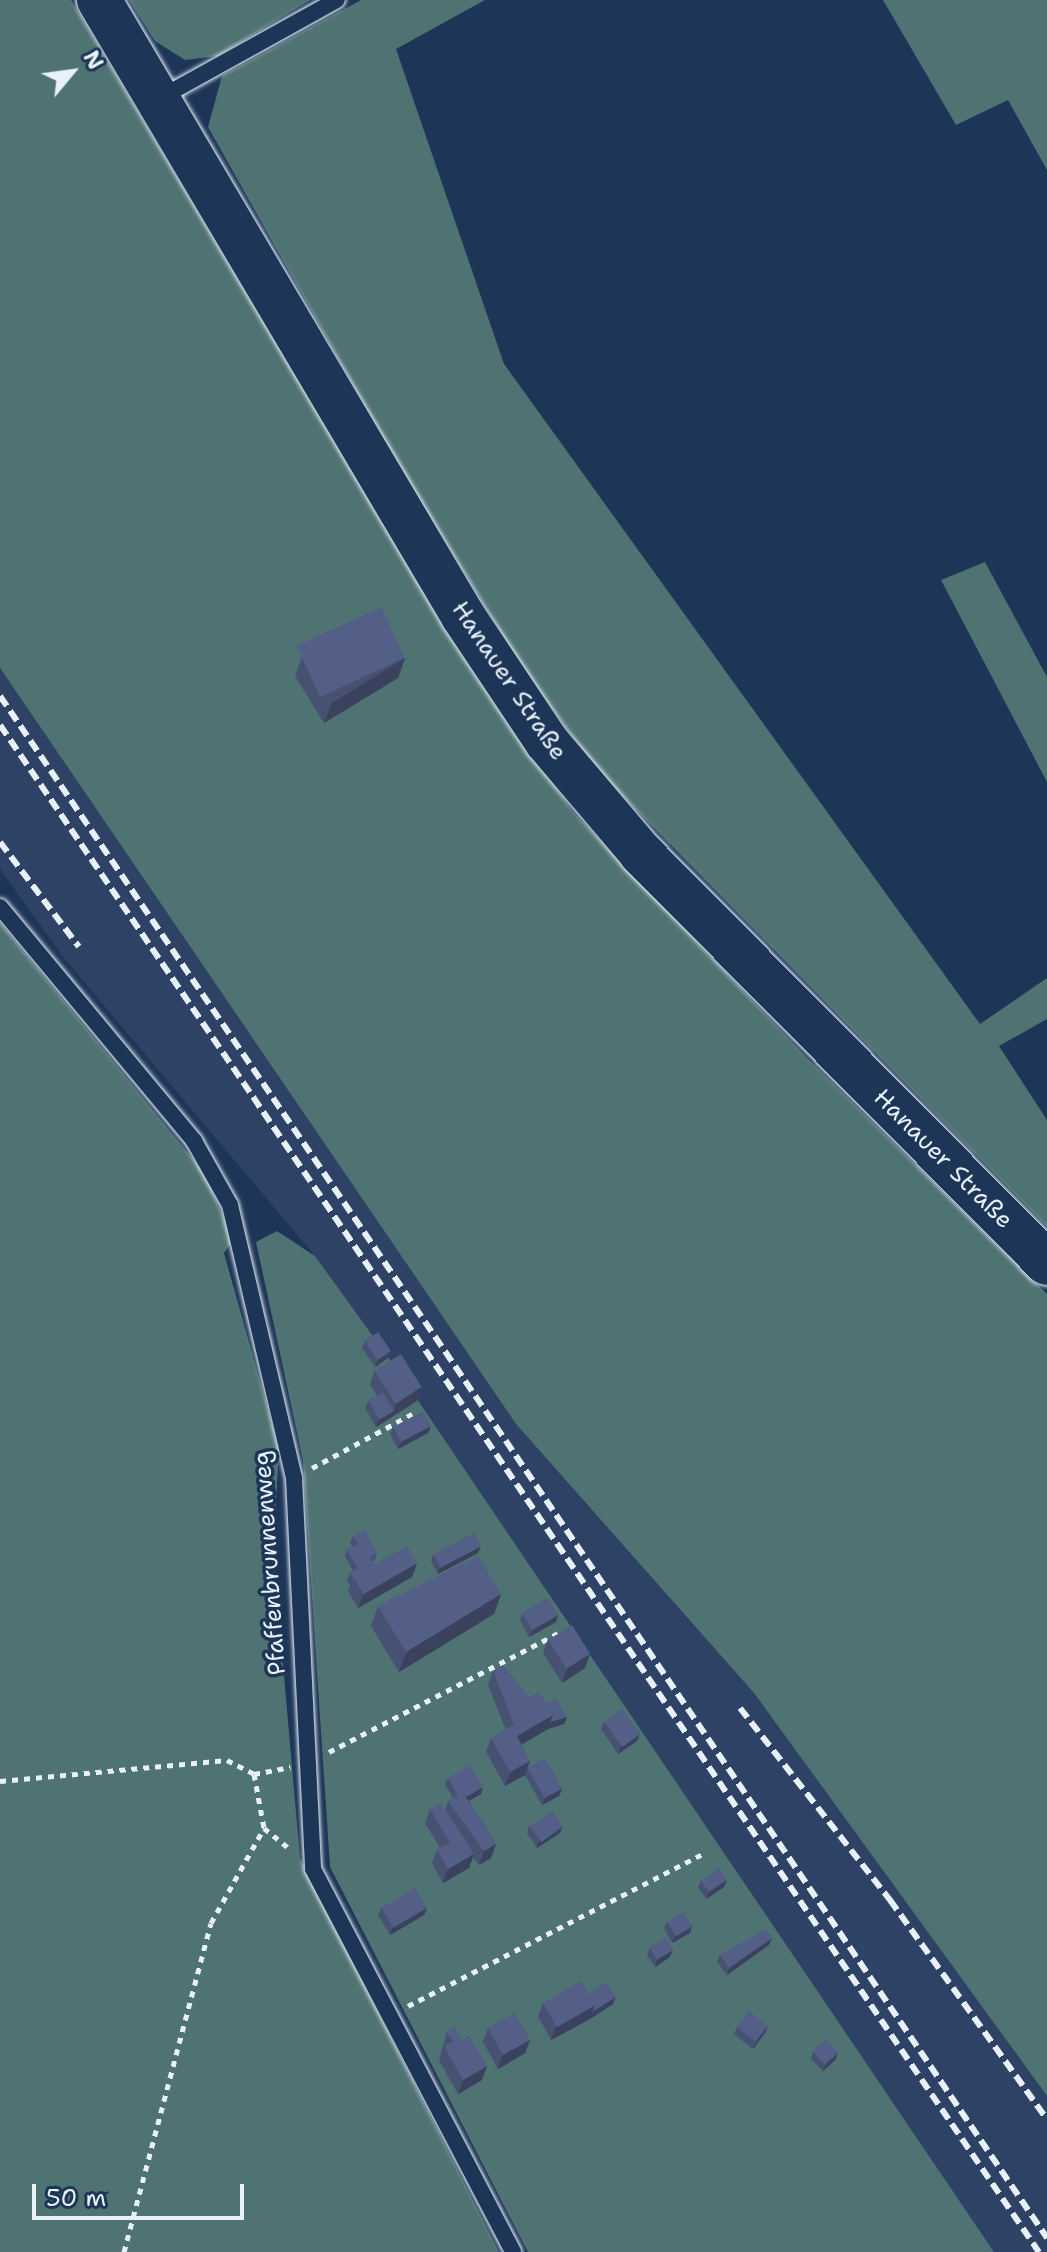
<!DOCTYPE html>
<meta charset="utf-8">
<style>
body{margin:0}
#map{position:relative;width:1047px;height:2252px;overflow:hidden;background:#1d3557;font-family:"Shantell Sans",sans-serif}
div>[style]{position:absolute}
[style*='--x']{left:calc(var(--x)*1px);top:calc(var(--y)*1px);width:calc(var(--w)*1px);rotate:calc(var(--a)*1deg)}
.built>*{inset:0;background:#2d4265}
.green>*{inset:0;background:#4f7273}
.path>*{height:5px;margin-top:-2.5px;transform-origin:0;background:repeating-linear-gradient(90deg,#e8f1f8 0 6px,transparent 0 12px)}
.roads{filter:drop-shadow(0 0 2px #e8f1f8) drop-shadow(0 0 2px #e8f1f8)}
.lane>*{height:16px;margin:-8px;padding:0 8px;transform-origin:8px;border-radius:8px;background:#1d3557}
.primary>*{height:44px;margin:-22px;padding:0 22px;transform-origin:22px;border-radius:22px;background:#1d3557}
.rail>*{height:6px;margin-top:-3px;transform-origin:0;background:repeating-linear-gradient(90deg,#e8f1f8 0 12px,transparent 0 18px)}
.wall>*{inset:0;background:#475273}
.shaded-wall>*{inset:0;background:#3a425e}
.building>*{inset:0;background:#535f86;transform-origin:0 0}
span{translate:-50% -50%;white-space:nowrap;text-align:center;line-height:1.15;-webkit-text-stroke:7px #1d3557;paint-order:stroke}
.street-label{font-size:24px;color:#e8f1f8}
.north{position:absolute;left:32px;top:32px;width:80px;height:80px;-webkit-text-stroke:6px #1d3557;paint-order:stroke;rotate:61deg;font-size:22px;font-weight:700;line-height:32px;text-align:center;color:#e8f1f8}
.north::after{content:'';display:block;margin:auto;width:28px;height:36px;background:#e8f1f8;clip-path:polygon(50% 0,100% 100%,50% 72%,0 100%)}
.scale{position:absolute;left:32px;top:2184px;width:212px;height:36px;box-sizing:border-box;border:4px solid #e8f1f8;border-top:0;padding-left:10px;font-size:24px;line-height:28px;white-space:nowrap;color:#e8f1f8;-webkit-text-stroke:6px #1d3557;paint-order:stroke}
</style>
<div id="map">
<div class="built">
<div style="clip-path:polygon(0 668px,516px 1424px,754px 1693px,1047px 2096px,1047px 2252px,994px 2252px,396px 1368px,315px 1256px,63px 957px,0 869px)"></div>
</div>
<div class="green">
<div style="clip-path:polygon(0 0,71px 0,445px 626px,572px 811px,809px 1060px,1047px 1294px,1047px 2096px,754px 1693px,516px 1424px,0 668px)"></div>
<div style="clip-path:polygon(129px 0,310px 0,218px 56px,185px 60px,155px 41px)"></div>
<div style="clip-path:polygon(361px 0,485px 0,396px 49px,504px 364px,980px 1024px,1047px 978px,1047px 1019px,999px 1046px,1047px 1120px,1047px 1227px,598px 771px,524px 670px,391px 452px,208px 127px,222px 76px)"></div>
<div style="clip-path:polygon(883px 0,1047px 0,1047px 170px,1008px 100px,956px 125px)"></div>
<div style="clip-path:polygon(985px 562px,1047px 677px,1047px 782px,941px 580px)"></div>
<div style="clip-path:polygon(0 923px,205px 1174px,233px 1240px,224px 1253px,279px 1450px,273px 1549px,300px 1858px,499px 2252px,0 2252px)"></div>
<div style="clip-path:polygon(277px 1231px,315px 1256px,396px 1368px,994px 2252px,528px 2252px,330px 1867px,303px 1460px,256px 1242px)"></div>
</div>
<div class="path">
<div style="--x:312;--y:1468;--w:118;--a:-28.3"></div>
<div style="--x:329;--y:1752;--w:259;--a:-27.4"></div>
<div style="--x:254;--y:1774;--w:55;--a:79.5"></div>
<div style="--x:264;--y:1828;--w:36;--a:39"></div>
<div style="--x:0;--y:1781;--w:228;--a:-5.3"></div>
<div style="--x:227;--y:1760;--w:30;--a:27"></div>
<div style="--x:254;--y:1774;--w:37;--a:-11"></div>
<div style="--x:408;--y:2006;--w:336;--a:-27.3"></div>
<div style="--x:124;--y:2252;--w:340;--a:-75.2"></div>
<div style="--x:211;--y:1923;--w:109;--a:-60.8"></div>
</div>
<div class="roads">
<div class="lane">
<div style="--x:160;--y:98;--w:202;--a:-29"></div>
<div style="--x:0;--y:907;--w:304;--a:50.3"></div>
<div style="--x:194;--y:1141;--w:73;--a:60.6"></div>
<div style="--x:230;--y:1205;--w:280;--a:76.8"></div>
<div style="--x:294;--y:1478;--w:391;--a:87.2"></div>
<div style="--x:313;--y:1869;--w:432;--a:62.4"></div>
</div>
<div class="primary">
<div style="--x:99;--y:0;--w:716;--a:59.42"></div>
<div style="--x:463;--y:616;--w:151;--a:56.3"></div>
<div style="--x:547;--y:742;--w:145;--a:49.7"></div>
<div style="--x:641;--y:853;--w:577;--a:45.28"></div>
</div>
</div>
<div class="rail">
<div style="--x:0;--y:696;--w:1864;--a:55.82"></div>
<div style="--x:0;--y:725;--w:1847;--a:55.77"></div>
<div style="--x:0;--y:842;--w:131;--a:53"></div>
<div style="--x:740;--y:1708;--w:244;--a:52"></div>
<div style="--x:890;--y:1900;--w:269;--a:54.4"></div>
</div>
<div class="wall">
<div style="clip-path:polygon(302px 656px,405px 658px,398px 678px,324px 723px,295px 676px)"></div>
<div style="clip-path:polygon(365px 1341px,391px 1351px,388px 1358px,375px 1367px,362px 1348px)"></div>
<div style="clip-path:polygon(375px 1370px,417px 1401px,376px 1427px,365px 1408px,368px 1401px,377px 1396px,370px 1384px)"></div>
<div style="clip-path:polygon(431px 1426px,428px 1433px,398px 1449px,390px 1434px,393px 1427px)"></div>
<div style="clip-path:polygon(353px 1536px,377px 1553px,375px 1560px,372px 1562px,374px 1565px,417px 1563px,412px 1577px,358px 1608px,348px 1591px,350px 1585px,347px 1580px,350px 1573px,353px 1571px,345px 1556px,347px 1550px,353px 1547px,350px 1543px)"></div>
<div style="clip-path:polygon(478px 1553px,438px 1574px,431px 1561px,433px 1554px)"></div>
<div style="clip-path:polygon(501px 1594px,494px 1614px,399px 1672px,371px 1626px,378px 1606px)"></div>
<div style="clip-path:polygon(522px 1613px,556px 1622px,529px 1637px,520px 1620px)"></div>
<div style="clip-path:polygon(548px 1639px,590px 1654px,585px 1668px,562px 1683px,543px 1653px)"></div>
<div style="clip-path:polygon(493px 1671px,529px 1697px,546px 1704px,567px 1717px,564px 1724px,548px 1729px,521px 1745px,528px 1768px,562px 1789px,559px 1796px,542px 1805px,525px 1775px,505px 1786px,486px 1752px,491px 1738px,506px 1730px,488px 1685px)"></div>
<div style="clip-path:polygon(604px 1722px,637px 1741px,618px 1754px,601px 1729px)"></div>
<div style="clip-path:polygon(448px 1778px,481px 1794px,469px 1801px,496px 1844px,491px 1858px,479px 1865px,473px 1857px,469px 1868px,443px 1883px,432px 1863px,437px 1850px,440px 1848px,425px 1823px,430px 1809px,445px 1810px,448px 1801px,453px 1798px,445px 1784px)"></div>
<div style="clip-path:polygon(529px 1826px,563px 1826px,560px 1833px,537px 1848px,527px 1833px)"></div>
<div style="clip-path:polygon(701px 1880px,727px 1880px,724px 1887px,706px 1899px,698px 1887px)"></div>
<div style="clip-path:polygon(381px 1908px,427px 1908px,424px 1915px,390px 1935px,378px 1915px)"></div>
<div style="clip-path:polygon(667px 1922px,692px 1926px,690px 1933px,672px 1943px,664px 1928px)"></div>
<div style="clip-path:polygon(769px 1945px,727px 1975px,717px 1962px,720px 1955px)"></div>
<div style="clip-path:polygon(650px 1948px,670px 1957px,655px 1967px,647px 1955px)"></div>
<div style="clip-path:polygon(589px 1994px,613px 2004px,590px 2019px,551px 2040px,538px 2016px,543px 2003px)"></div>
<div style="clip-path:polygon(768px 2026px,765px 2033px,753px 2049px,734px 2034px,737px 2027px)"></div>
<div style="clip-path:polygon(488px 2028px,530px 2040px,525px 2053px,498px 2069px,483px 2042px)"></div>
<div style="clip-path:polygon(447px 2032px,482px 2080px,458px 2094px,439px 2060px)"></div>
<div style="clip-path:polygon(813px 2052px,836px 2059px,823px 2071px,811px 2059px)"></div>
</div>
<div class="shaded-wall">
<div style="clip-path:polygon(405px 658px,398px 678px,324px 723px,332px 703px)"></div>
<div style="clip-path:polygon(391px 1351px,388px 1358px,375px 1367px,378px 1360px)"></div>
<div style="clip-path:polygon(422px 1387px,417px 1401px,376px 1427px,379px 1420px,394px 1411px,396px 1404px)"></div>
<div style="clip-path:polygon(431px 1426px,428px 1433px,398px 1449px,401px 1442px)"></div>
<div style="clip-path:polygon(481px 1546px,478px 1553px,438px 1574px,440px 1567px)"></div>
<div style="clip-path:polygon(417px 1563px,412px 1577px,358px 1608px,363px 1594px)"></div>
<div style="clip-path:polygon(501px 1594px,494px 1614px,399px 1672px,406px 1652px)"></div>
<div style="clip-path:polygon(558px 1615px,556px 1622px,529px 1637px,532px 1630px)"></div>
<div style="clip-path:polygon(590px 1654px,585px 1668px,562px 1683px,567px 1669px)"></div>
<div style="clip-path:polygon(553px 1715px,567px 1717px,564px 1724px,548px 1729px,512px 1750px,517px 1736px)"></div>
<div style="clip-path:polygon(640px 1734px,637px 1741px,618px 1754px,621px 1747px)"></div>
<div style="clip-path:polygon(530px 1761px,525px 1775px,505px 1786px,510px 1772px)"></div>
<div style="clip-path:polygon(483px 1787px,481px 1794px,458px 1807px,461px 1800px)"></div>
<div style="clip-path:polygon(562px 1789px,559px 1796px,542px 1805px,545px 1798px)"></div>
<div style="clip-path:polygon(563px 1826px,560px 1833px,537px 1848px,539px 1841px)"></div>
<div style="clip-path:polygon(496px 1844px,491px 1858px,479px 1865px,484px 1851px)"></div>
<div style="clip-path:polygon(474px 1854px,469px 1868px,443px 1883px,448px 1869px)"></div>
<div style="clip-path:polygon(727px 1880px,724px 1887px,706px 1899px,709px 1892px)"></div>
<div style="clip-path:polygon(427px 1908px,424px 1915px,390px 1935px,392px 1928px)"></div>
<div style="clip-path:polygon(692px 1926px,690px 1933px,672px 1943px,675px 1936px)"></div>
<div style="clip-path:polygon(772px 1938px,769px 1945px,727px 1975px,729px 1968px)"></div>
<div style="clip-path:polygon(673px 1950px,670px 1957px,655px 1967px,657px 1960px)"></div>
<div style="clip-path:polygon(616px 1997px,613px 2004px,590px 2019px,551px 2040px,556px 2026px,595px 2005px)"></div>
<div style="clip-path:polygon(768px 2026px,765px 2033px,753px 2049px,756px 2042px)"></div>
<div style="clip-path:polygon(530px 2040px,525px 2053px,498px 2069px,502px 2055px)"></div>
<div style="clip-path:polygon(838px 2052px,836px 2059px,823px 2071px,826px 2064px)"></div>
<div style="clip-path:polygon(487px 2066px,482px 2080px,458px 2094px,463px 2080px)"></div>
</div>
<div class="building">
<div style="left:381px;top:607px;width:56px;height:93px;rotate:65deg"></div>
<div style="left:378px;top:1332px;width:23px;height:16px;rotate:56deg"></div>
<div style="left:401px;top:1354px;width:39px;height:31px;rotate:58deg"></div>
<div style="left:383px;top:1392px;width:22px;height:17px;rotate:60deg"></div>
<div style="left:423px;top:1411px;width:17px;height:34px;rotate:62deg"></div>
<div style="clip-path:polygon(365px 1530px,377px 1553px,370px 1557px,374px 1565px,353px 1578px,350px 1573px,358px 1569px,347px 1550px,358px 1544px,353px 1536px)"></div>
<div style="left:474px;top:1533px;width:15px;height:46px;rotate:62deg"></div>
<div style="left:407px;top:1546px;width:20px;height:62px;rotate:60deg"></div>
<div style="clip-path:polygon(478px 1556px,501px 1594px,406px 1652px,378px 1606px)"></div>
<div style="left:548px;top:1598px;width:20px;height:30px;rotate:60deg"></div>
<div style="left:572px;top:1625px;width:34px;height:28px;rotate:58deg"></div>
<div style="clip-path:polygon(503px 1665px,529px 1697px,539px 1692px,553px 1715px,517px 1736px,530px 1761px,510px 1772px,491px 1738px,514px 1725px,493px 1671px)"></div>
<div style="clip-path:polygon(556px 1698px,567px 1717px,550px 1722px,553px 1715px,546px 1704px)"></div>
<div style="left:622px;top:1709px;width:31px;height:22px;rotate:54deg"></div>
<div style="left:545px;top:1758px;width:35px;height:20px;rotate:61deg"></div>
<div style="clip-path:polygon(470px 1765px,483px 1787px,466px 1797px,463px 1793px,458px 1796px,448px 1778px)"></div>
<div style="clip-path:polygon(463px 1793px,485px 1824px,496px 1844px,484px 1851px,448px 1801px)"></div>
<div style="clip-path:polygon(441px 1803px,474px 1854px,448px 1869px,437px 1850px,450px 1843px,430px 1809px)"></div>
<div style="left:552px;top:1811px;width:19px;height:27px;rotate:54deg"></div>
<div style="left:719px;top:1868px;width:14px;height:22px;rotate:56deg"></div>
<div style="left:415px;top:1888px;width:23px;height:39px;rotate:59deg"></div>
<div style="left:683px;top:1912px;width:17px;height:19px;rotate:57deg"></div>
<div style="clip-path:polygon(766px 1929px,772px 1938px,729px 1968px,720px 1955px)"></div>
<div style="left:666px;top:1938px;width:14px;height:19px;rotate:60deg"></div>
<div style="left:581px;top:1981px;width:28px;height:44px;rotate:60deg"></div>
<div style="clip-path:polygon(606px 1982px,616px 1997px,592px 2012px,595px 2005px,589px 1994px)"></div>
<div style="left:749px;top:2011px;width:24px;height:20px;rotate:38deg"></div>
<div style="left:515px;top:2013px;width:31px;height:31px;rotate:61deg"></div>
<div style="clip-path:polygon(455px 2027px,463px 2040px,469px 2036px,487px 2066px,463px 2080px,444px 2046px,453px 2041px,447px 2032px)"></div>
<div style="left:826px;top:2039px;width:18px;height:18px;rotate:47deg"></div>
</div>
<div class="street-label">
<span style="left:509px;top:681px;rotate:56deg">Hanauer Straße</span>
<span style="left:943px;top:1159px;rotate:45deg">Hanauer Straße</span>
<span style="left:270px;top:1563px;rotate:-94deg">Pfaffenbrunnenweg</span>
</div>
<div class="north">N</div>
<div class="scale">50 m</div>
</div>
